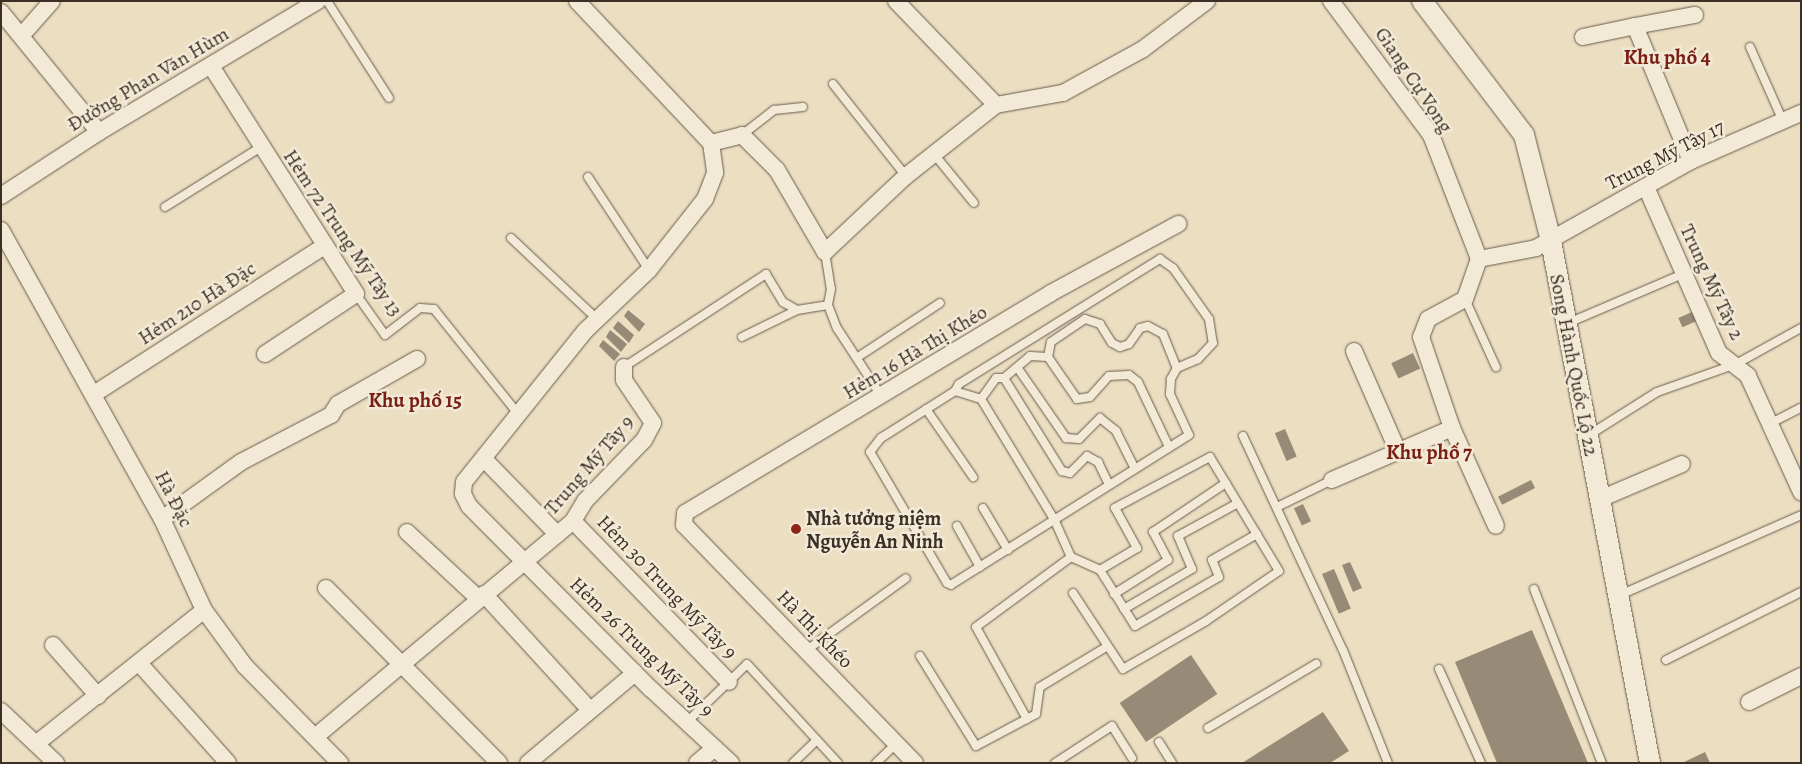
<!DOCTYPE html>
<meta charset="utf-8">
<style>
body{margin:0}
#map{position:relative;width:1802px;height:764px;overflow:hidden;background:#ebdec1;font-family:Alegreya,serif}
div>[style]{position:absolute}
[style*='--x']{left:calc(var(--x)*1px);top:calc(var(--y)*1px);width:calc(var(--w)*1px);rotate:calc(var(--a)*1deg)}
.building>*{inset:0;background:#978a76;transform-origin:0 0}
.roads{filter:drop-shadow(0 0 1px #685b4c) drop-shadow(0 0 1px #685b4c)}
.service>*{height:8px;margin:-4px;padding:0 4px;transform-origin:4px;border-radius:4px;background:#f2ead7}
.minor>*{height:16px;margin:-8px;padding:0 8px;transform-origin:8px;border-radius:8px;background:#f2ead7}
.tertiary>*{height:20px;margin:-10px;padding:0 10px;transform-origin:10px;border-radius:10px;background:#f2ead7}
.dots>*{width:14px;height:14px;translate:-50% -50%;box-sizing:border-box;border:2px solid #f2ead7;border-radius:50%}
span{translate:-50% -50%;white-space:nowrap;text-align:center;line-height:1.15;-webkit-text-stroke:5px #f2ead7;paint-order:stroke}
.street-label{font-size:20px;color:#3c2f25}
.poi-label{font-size:20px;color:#3c2f25;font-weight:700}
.left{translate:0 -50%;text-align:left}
.neighbourhood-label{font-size:21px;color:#7a1f14;font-weight:700}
.frame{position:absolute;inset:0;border:2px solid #3c2f25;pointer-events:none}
</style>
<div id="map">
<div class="building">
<div style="clip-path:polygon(628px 310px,645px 324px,639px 332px,624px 316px)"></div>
<div style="left:1692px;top:312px;width:10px;height:15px;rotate:66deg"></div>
<div style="clip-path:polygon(618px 321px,634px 335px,629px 343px,613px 328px)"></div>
<div style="clip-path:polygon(610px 330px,627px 344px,621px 352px,606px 337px)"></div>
<div style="clip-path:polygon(603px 340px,620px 354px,614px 361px,599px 346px)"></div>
<div style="left:1413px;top:353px;width:17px;height:24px;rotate:65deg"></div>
<div style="left:1285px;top:429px;width:30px;height:11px;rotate:67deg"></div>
<div style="left:1531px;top:480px;width:9px;height:37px;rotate:63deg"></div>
<div style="left:1303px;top:504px;width:19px;height:10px;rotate:65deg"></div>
<div style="clip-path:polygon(1350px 562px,1362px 588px,1353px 592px,1342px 565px)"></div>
<div style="left:1334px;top:569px;width:43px;height:13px;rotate:67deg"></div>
<div style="clip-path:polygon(1532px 630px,1588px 763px,1497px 763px,1455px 662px)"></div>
<div style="left:1191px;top:655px;width:47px;height:86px;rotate:56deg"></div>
<div style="clip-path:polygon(1323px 712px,1349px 751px,1330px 763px,1242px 763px)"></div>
<div style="clip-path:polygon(1705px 752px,1710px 763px,1682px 763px)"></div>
</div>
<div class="roads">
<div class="service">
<div style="--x:327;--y:1;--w:115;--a:57.4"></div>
<div style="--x:1750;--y:47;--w:81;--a:66"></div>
<div style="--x:833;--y:84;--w:117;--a:51.6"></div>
<div style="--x:742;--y:135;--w:41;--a:-38"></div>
<div style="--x:774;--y:110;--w:29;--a:-6"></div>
<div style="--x:934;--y:154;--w:63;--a:50.8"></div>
<div style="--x:588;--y:177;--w:111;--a:56.7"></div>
<div style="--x:165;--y:207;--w:113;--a:-32"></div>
<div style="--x:511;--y:238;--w:118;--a:43.3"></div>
<div style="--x:825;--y:252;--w:37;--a:81"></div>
<div style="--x:831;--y:289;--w:16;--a:101"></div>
<div style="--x:828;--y:305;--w:25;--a:69"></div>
<div style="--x:837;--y:328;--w:82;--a:56.9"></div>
<div style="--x:1160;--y:259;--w:16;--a:35"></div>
<div style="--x:1173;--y:268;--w:62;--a:54.8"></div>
<div style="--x:1209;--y:319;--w:24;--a:81"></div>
<div style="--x:1213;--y:343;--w:22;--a:133"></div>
<div style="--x:1198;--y:359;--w:23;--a:157"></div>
<div style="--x:1177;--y:368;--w:13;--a:119"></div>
<div style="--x:1171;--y:379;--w:15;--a:94"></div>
<div style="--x:1170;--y:394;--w:45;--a:65.1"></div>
<div style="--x:1189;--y:435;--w:281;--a:147.8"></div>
<div style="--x:951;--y:585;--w:4;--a:-153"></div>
<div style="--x:947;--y:583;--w:152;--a:-120.4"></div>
<div style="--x:870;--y:452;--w:18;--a:-52"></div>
<div style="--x:881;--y:438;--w:88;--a:-32.4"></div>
<div style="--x:955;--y:391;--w:8;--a:-60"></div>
<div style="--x:959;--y:384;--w:237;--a:-31.9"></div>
<div style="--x:356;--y:294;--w:50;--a:54.7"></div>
<div style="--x:385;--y:335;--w:44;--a:-37.6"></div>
<div style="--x:420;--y:308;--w:14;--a:4"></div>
<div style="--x:434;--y:309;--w:134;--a:51.3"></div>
<div style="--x:1465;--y:299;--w:75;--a:65.5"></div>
<div style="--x:1568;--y:323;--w:125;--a:-23.1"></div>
<div style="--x:742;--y:337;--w:61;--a:-26.1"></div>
<div style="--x:858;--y:357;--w:98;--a:-33.4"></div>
<div style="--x:1048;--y:357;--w:15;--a:-79"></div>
<div style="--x:1051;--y:342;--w:41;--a:-34.1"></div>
<div style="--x:1085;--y:319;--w:16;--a:18"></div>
<div style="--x:1100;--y:324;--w:22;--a:58"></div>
<div style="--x:1112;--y:343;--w:9;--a:27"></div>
<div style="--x:1120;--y:347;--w:9;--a:-18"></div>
<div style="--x:1129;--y:344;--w:19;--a:-55"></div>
<div style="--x:1140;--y:328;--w:8;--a:-14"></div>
<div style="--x:1148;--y:326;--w:17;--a:28"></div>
<div style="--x:1163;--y:334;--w:37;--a:68"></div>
<div style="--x:624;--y:367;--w:170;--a:-33.2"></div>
<div style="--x:766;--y:274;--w:33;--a:59"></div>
<div style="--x:783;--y:302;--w:16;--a:30"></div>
<div style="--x:797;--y:310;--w:31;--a:-9"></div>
<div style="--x:1019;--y:370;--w:83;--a:55.3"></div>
<div style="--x:1066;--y:438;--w:13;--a:4"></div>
<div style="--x:1079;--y:439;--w:30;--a:-45"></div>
<div style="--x:1100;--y:418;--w:21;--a:39"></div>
<div style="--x:1116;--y:431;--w:42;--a:63.4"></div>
<div style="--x:1004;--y:378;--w:34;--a:-40"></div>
<div style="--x:1030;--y:356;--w:18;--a:3"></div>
<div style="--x:1048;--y:357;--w:51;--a:55.4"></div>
<div style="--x:1077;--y:399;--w:13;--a:-9"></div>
<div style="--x:1090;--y:397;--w:28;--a:-48"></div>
<div style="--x:1109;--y:376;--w:20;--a:-3"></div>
<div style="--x:1129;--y:375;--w:11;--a:38"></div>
<div style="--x:1138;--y:382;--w:72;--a:64.5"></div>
<div style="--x:955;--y:391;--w:27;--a:17"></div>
<div style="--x:981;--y:399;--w:140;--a:58.7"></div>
<div style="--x:1054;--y:519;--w:42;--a:65.9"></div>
<div style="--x:1071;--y:557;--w:32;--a:24"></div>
<div style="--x:1100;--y:570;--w:66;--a:58"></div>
<div style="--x:1135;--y:626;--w:97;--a:-30.3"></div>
<div style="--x:1219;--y:577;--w:18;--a:-112"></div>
<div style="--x:1212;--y:560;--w:52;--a:-30"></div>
<div style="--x:981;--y:399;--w:26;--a:-54"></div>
<div style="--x:996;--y:378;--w:8;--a:0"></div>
<div style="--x:1004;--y:378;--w:110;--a:58.1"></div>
<div style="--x:1062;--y:471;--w:8;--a:14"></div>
<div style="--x:1070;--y:473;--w:24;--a:-45"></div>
<div style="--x:1087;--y:456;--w:13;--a:29"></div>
<div style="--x:1098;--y:462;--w:25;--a:64"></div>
<div style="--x:926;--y:409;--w:83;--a:55.3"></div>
<div style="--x:1773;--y:422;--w:31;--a:-27"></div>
<div style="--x:1589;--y:435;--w:80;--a:-32.3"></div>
<div style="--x:1657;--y:392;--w:84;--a:-19.5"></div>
<div style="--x:1736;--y:364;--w:74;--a:-29"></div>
<div style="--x:1243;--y:436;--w:236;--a:65"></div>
<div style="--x:1343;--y:650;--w:122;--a:68.3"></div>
<div style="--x:1277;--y:507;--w:61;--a:-26.1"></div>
<div style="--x:983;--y:508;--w:49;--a:59.2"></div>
<div style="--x:957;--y:526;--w:47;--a:60.7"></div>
<div style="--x:1534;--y:589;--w:187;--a:68.7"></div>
<div style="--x:1073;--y:593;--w:91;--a:56.7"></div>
<div style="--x:1123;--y:669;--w:96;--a:-30"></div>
<div style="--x:1206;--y:621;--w:88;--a:-34.4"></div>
<div style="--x:1279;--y:571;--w:133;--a:-121.2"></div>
<div style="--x:1210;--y:457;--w:108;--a:151.8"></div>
<div style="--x:1115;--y:508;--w:46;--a:61.2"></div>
<div style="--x:1137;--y:548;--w:43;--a:149.3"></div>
<div style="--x:1114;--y:594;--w:64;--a:-32.2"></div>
<div style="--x:1168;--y:560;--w:32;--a:-118"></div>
<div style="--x:1153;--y:532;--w:88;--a:-33.9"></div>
<div style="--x:1620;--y:595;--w:198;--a:-23.8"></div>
<div style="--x:1124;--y:609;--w:79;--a:-30.5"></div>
<div style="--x:1192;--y:569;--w:36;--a:-113"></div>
<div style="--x:1178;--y:536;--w:68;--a:-28.8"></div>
<div style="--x:807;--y:650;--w:122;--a:-36"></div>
<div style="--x:920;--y:656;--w:106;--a:58.1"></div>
<div style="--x:976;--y:746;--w:68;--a:-28.1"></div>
<div style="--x:1036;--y:714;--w:27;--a:-82"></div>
<div style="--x:1040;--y:687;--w:79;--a:-31.1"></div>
<div style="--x:1666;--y:660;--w:151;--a:-26.7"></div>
<div style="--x:1439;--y:669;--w:103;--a:65.9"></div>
<div style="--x:1027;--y:719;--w:105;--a:-119"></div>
<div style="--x:976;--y:627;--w:118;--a:-36.4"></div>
<div style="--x:687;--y:722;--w:83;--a:-44"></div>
<div style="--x:747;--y:664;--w:134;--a:47.4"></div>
<div style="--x:1208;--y:728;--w:126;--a:-30.7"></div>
<div style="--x:1159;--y:742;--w:25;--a:58"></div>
<div style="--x:793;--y:763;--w:33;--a:-44"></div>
<div style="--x:876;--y:763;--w:28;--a:-44"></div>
<div style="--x:1055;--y:763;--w:68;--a:-33"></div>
<div style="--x:1112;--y:726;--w:38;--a:58"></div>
</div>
<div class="minor">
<div style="--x:577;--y:1;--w:195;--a:46.7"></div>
<div style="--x:896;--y:1;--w:144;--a:46.1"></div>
<div style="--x:996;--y:105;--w:68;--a:-10.2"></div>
<div style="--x:1063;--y:93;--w:91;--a:-28.8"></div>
<div style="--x:1143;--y:49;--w:80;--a:-36.9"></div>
<div style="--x:1331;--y:1;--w:167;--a:53.3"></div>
<div style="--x:1431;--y:135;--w:133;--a:68.8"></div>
<div style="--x:1479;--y:259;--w:58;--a:-10.9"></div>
<div style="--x:1536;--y:248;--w:178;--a:-29.3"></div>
<div style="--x:1691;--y:161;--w:120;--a:-23.6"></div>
<div style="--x:1;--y:12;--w:155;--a:50.8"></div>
<div style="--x:1635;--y:26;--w:61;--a:-10.4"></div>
<div style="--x:22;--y:35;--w:45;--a:-48.6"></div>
<div style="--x:1583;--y:37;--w:53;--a:-11.9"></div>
<div style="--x:1635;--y:26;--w:146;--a:67.5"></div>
<div style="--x:211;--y:66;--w:270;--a:57.5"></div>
<div style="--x:356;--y:294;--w:109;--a:146.6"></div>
<div style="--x:711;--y:143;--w:30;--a:82"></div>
<div style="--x:715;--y:173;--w:28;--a:111"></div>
<div style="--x:705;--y:199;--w:90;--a:128.3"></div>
<div style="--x:649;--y:270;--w:88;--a:136.4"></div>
<div style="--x:585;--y:331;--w:193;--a:128.7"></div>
<div style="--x:464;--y:482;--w:12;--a:95"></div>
<div style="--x:463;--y:494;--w:13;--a:63"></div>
<div style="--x:469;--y:506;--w:258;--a:45.2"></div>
<div style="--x:651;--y:689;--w:109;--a:42.8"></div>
<div style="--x:711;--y:143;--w:32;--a:-14"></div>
<div style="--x:742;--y:135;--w:49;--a:45"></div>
<div style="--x:777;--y:170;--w:95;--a:59.7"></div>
<div style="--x:825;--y:252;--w:111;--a:-43.2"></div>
<div style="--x:906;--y:176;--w:115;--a:-38.3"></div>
<div style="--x:1646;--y:187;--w:181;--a:66.3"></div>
<div style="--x:1719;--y:353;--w:37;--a:38"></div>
<div style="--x:1748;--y:376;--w:128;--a:65.4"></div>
<div style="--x:1;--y:196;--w:117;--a:-33.1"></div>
<div style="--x:99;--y:132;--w:255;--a:-30.9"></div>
<div style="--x:1;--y:230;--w:331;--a:60.9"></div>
<div style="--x:162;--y:519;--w:100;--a:65.2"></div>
<div style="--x:204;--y:610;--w:69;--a:53.8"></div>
<div style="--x:245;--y:666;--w:136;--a:45.6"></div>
<div style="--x:1479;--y:259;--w:42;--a:109.3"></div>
<div style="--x:1465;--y:299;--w:42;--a:151.6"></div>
<div style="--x:1428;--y:319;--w:19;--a:111"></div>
<div style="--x:1421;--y:337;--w:96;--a:71.2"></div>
<div style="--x:1452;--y:428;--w:107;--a:65.8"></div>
<div style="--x:1354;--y:351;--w:107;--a:66.3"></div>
<div style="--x:94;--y:394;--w:272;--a:-32.7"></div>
<div style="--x:484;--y:459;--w:105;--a:45.8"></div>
<div style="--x:1332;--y:480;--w:131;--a:-23.4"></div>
<div style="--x:1600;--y:499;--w:89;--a:-23.1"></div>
<div style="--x:162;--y:519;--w:97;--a:-35.8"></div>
<div style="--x:241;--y:462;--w:102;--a:-27.6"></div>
<div style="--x:331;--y:415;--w:13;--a:-58"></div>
<div style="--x:338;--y:404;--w:91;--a:-29.7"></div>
<div style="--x:573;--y:521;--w:224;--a:45.9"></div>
<div style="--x:407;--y:532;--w:97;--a:42.9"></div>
<div style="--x:326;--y:588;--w:246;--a:45.3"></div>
<div style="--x:484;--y:594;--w:157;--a:47.6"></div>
<div style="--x:53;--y:645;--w:68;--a:48.6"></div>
<div style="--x:139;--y:663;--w:134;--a:48.3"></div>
<div style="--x:1749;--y:702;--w:58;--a:-26.6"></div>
<div style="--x:1;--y:711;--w:76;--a:43.4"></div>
<div style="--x:315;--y:737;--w:336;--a:-39.9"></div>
<div style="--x:573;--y:521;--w:23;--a:-59"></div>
<div style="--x:585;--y:501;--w:85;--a:-46"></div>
<div style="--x:644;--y:440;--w:19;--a:-62"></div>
<div style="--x:653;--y:423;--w:52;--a:-124"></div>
<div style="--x:624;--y:380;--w:13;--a:-90"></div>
<div style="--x:37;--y:743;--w:213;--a:-38.5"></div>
<div style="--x:528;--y:763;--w:140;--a:-40.1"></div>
<div style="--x:697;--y:763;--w:23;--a:-40"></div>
<div style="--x:915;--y:763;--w:332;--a:-134.1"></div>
<div style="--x:684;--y:525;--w:12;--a:-85"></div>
<div style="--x:685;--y:513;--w:427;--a:-31"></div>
<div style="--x:1051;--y:293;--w:145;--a:-28.5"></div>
</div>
<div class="tertiary">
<div style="--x:1422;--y:1;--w:168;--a:52.7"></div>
<div style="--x:1524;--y:135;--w:109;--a:75.7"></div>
<div style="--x:1551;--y:241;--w:531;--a:79.26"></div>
</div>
</div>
<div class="dots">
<div style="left:796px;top:529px;background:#8f2418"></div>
</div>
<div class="street-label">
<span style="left:148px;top:79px;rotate:-31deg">Đường Phan Văn Hùm</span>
<span style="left:1414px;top:80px;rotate:56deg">Giang Cự Vọng</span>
<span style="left:1665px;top:155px;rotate:-27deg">Trung Mỹ Tây 17</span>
<span style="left:343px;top:233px;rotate:56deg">Hẻm 72 Trung Mỹ Tây 13</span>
<span style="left:1712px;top:282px;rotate:65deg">Trung Mỹ Tây 2</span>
<span style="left:197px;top:303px;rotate:-33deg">Hẻm 210 Hà Đặc</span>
<span style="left:915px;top:352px;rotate:-31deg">Hẻm 16 Hà Thị Khéo</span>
<span style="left:1574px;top:365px;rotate:79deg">Song Hành Quốc Lộ 22</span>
<span style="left:589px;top:465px;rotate:-49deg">Trung Mỹ Tây 9</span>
<span style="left:174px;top:499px;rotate:63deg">Hà Đặc</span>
<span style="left:667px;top:587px;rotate:46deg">Hẻm 30 Trung Mỹ Tây 9</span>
<span style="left:815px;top:629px;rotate:46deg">Hà Thị Khéo</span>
<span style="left:642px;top:647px;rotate:44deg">Hẻm 26 Trung Mỹ Tây 9</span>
</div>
<div class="poi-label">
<span class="left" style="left:806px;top:530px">Nhà tưởng niệm<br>Nguyễn An Ninh</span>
</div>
<div class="neighbourhood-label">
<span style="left:1667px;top:57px">Khu phố 4</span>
<span style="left:415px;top:400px">Khu phố 15</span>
<span style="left:1429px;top:452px">Khu phố 7</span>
</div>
<div class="frame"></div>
</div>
